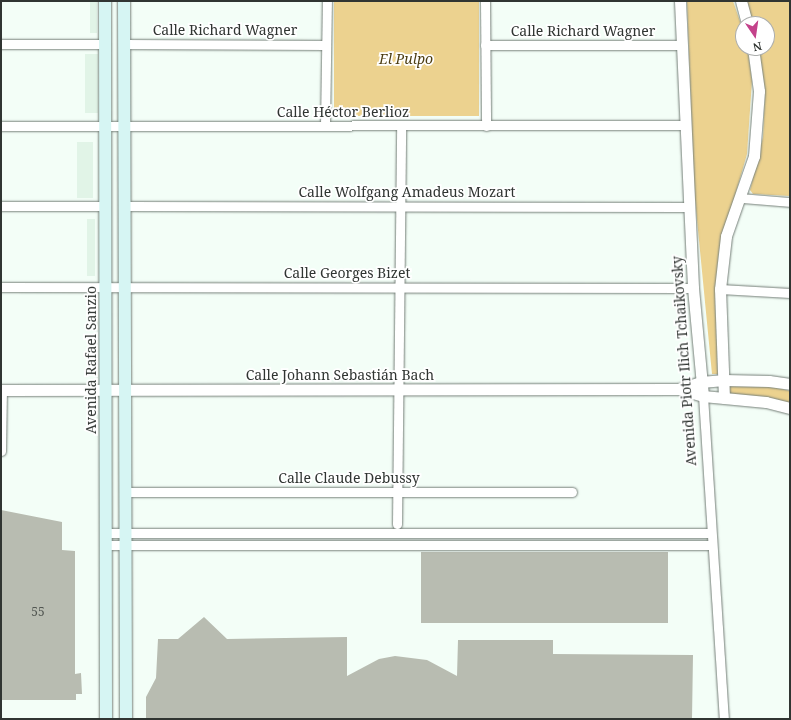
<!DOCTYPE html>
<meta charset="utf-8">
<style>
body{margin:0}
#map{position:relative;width:791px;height:720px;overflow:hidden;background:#f3fef7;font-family:"Noto Serif",serif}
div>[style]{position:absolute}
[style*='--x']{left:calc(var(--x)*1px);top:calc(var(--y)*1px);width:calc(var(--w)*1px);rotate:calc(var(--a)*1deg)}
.built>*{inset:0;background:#e1f4e7;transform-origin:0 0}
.green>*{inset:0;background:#ecd28f;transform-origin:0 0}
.building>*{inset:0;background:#b8bcb1;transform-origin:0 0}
.roads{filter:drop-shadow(0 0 1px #757f78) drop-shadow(0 0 1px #757f78)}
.minor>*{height:9px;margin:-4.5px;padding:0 4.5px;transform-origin:4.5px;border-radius:4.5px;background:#fff}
.tertiary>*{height:11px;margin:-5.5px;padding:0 5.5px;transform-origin:5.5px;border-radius:5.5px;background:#fff}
.secondary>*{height:12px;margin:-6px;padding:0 6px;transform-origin:6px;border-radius:6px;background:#d6f5f3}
span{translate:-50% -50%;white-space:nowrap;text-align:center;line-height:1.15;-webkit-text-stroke:3.5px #fff;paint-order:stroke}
.number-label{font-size:12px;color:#525752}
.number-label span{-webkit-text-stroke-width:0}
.street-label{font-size:14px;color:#303532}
.park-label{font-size:14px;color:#4c3d11;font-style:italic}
.frame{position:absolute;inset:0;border:2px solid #303532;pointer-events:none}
.north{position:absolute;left:735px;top:16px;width:40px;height:40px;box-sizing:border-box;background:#fff;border:1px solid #acaead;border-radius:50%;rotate:167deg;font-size:11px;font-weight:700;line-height:16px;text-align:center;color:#303532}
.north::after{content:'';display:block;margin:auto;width:14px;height:18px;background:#c4428b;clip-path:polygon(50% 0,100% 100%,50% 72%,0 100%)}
</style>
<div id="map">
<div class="built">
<div style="left:90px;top:1px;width:7px;height:32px"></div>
<div style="left:85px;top:54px;width:13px;height:59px"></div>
<div style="left:77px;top:142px;width:16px;height:56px"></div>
<div style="left:87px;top:219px;width:8px;height:57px"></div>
</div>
<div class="green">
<div style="left:334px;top:1px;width:145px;height:115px"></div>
<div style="clip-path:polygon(687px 1px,733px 1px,743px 30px,743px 48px,748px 51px,752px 81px,747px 154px,719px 252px,715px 293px,718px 374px,712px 374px,694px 189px)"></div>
<div style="clip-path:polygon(746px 1px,790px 1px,790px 196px,753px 194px,750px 190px,763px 137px,765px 91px,759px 48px,767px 48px,767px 24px,754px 24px)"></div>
<div style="clip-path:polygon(728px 385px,774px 387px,790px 391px,790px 405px,772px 398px,728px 396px)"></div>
</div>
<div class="building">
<div style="clip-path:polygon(1px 510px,62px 522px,62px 550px,75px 551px,75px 674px,81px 673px,82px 694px,76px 694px,76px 700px,1px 700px)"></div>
<div style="left:421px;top:552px;width:247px;height:71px"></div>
<div style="clip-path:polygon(204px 617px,227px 639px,347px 637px,347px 676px,379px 659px,395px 656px,427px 660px,457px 676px,458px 640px,553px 640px,553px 654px,693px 655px,692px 719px,146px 719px,146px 697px,156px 678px,158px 639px,178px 639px)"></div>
</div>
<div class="roads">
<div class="minor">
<div style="--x:485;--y:1;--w:125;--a:89.5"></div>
<div style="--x:1;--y:44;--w:104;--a:0"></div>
<div style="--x:124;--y:44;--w:202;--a:0.3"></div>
<div style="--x:485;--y:45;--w:196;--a:0"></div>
<div style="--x:325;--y:125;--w:124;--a:-89.1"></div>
<div style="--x:1;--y:126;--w:684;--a:-0.08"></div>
<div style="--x:741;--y:198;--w:49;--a:4.7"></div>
<div style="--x:1;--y:206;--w:104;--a:0"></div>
<div style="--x:125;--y:206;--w:564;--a:0.1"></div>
<div style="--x:1;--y:287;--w:692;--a:0.08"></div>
<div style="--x:720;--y:289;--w:70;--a:3.3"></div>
<div style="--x:703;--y:396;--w:324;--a:86.3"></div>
<div style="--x:1;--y:451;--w:61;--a:-89.1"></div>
<div style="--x:127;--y:492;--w:445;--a:0"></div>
<div style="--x:397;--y:524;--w:398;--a:-89.4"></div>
<div style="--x:106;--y:533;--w:605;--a:0"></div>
<div style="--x:106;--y:545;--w:606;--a:0"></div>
</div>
<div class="tertiary">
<div style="--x:680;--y:1;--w:287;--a:87.4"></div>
<div style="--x:693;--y:288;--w:108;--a:84.7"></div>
<div style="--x:741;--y:1;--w:24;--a:75"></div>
<div style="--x:679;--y:389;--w:23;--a:-18"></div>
<div style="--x:701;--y:382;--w:23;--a:-5"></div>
<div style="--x:724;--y:380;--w:45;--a:1.3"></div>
<div style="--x:769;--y:381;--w:21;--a:8"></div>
<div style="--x:1;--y:390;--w:678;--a:-0.08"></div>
<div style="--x:679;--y:389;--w:25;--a:16"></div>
<div style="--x:703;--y:396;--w:63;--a:5.4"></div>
<div style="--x:766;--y:402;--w:25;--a:14"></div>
<div style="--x:724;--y:398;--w:109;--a:-92.1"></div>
<div style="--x:720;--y:289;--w:53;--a:-83.5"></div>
<div style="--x:726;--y:236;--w:85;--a:-70.7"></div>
<div style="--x:754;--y:156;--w:65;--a:-85.6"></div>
<div style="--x:759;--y:91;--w:43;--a:-97.9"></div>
</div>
<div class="secondary">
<div style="--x:105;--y:1;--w:718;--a:89.92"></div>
<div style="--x:124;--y:1;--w:718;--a:89.84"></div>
</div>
</div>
<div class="number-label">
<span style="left:38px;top:612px">55</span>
</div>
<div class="street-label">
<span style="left:225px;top:30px">Calle Richard Wagner</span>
<span style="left:583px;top:31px">Calle Richard Wagner</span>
<span style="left:343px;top:112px">Calle Héctor Berlioz</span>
<span style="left:407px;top:192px">Calle Wolfgang Amadeus Mozart</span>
<span style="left:347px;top:273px">Calle Georges Bizet</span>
<span style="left:91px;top:360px;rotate:-90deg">Avenida Rafael Sanzio</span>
<span style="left:684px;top:361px;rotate:-94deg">Avenida Piotr Ilich Tchaikovsky</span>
<span style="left:340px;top:375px">Calle Johann Sebastián Bach</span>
<span style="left:349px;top:478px">Calle Claude Debussy</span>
</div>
<div class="park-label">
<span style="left:406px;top:59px">El Pulpo</span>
</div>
<div class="frame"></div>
<div class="north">N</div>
</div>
